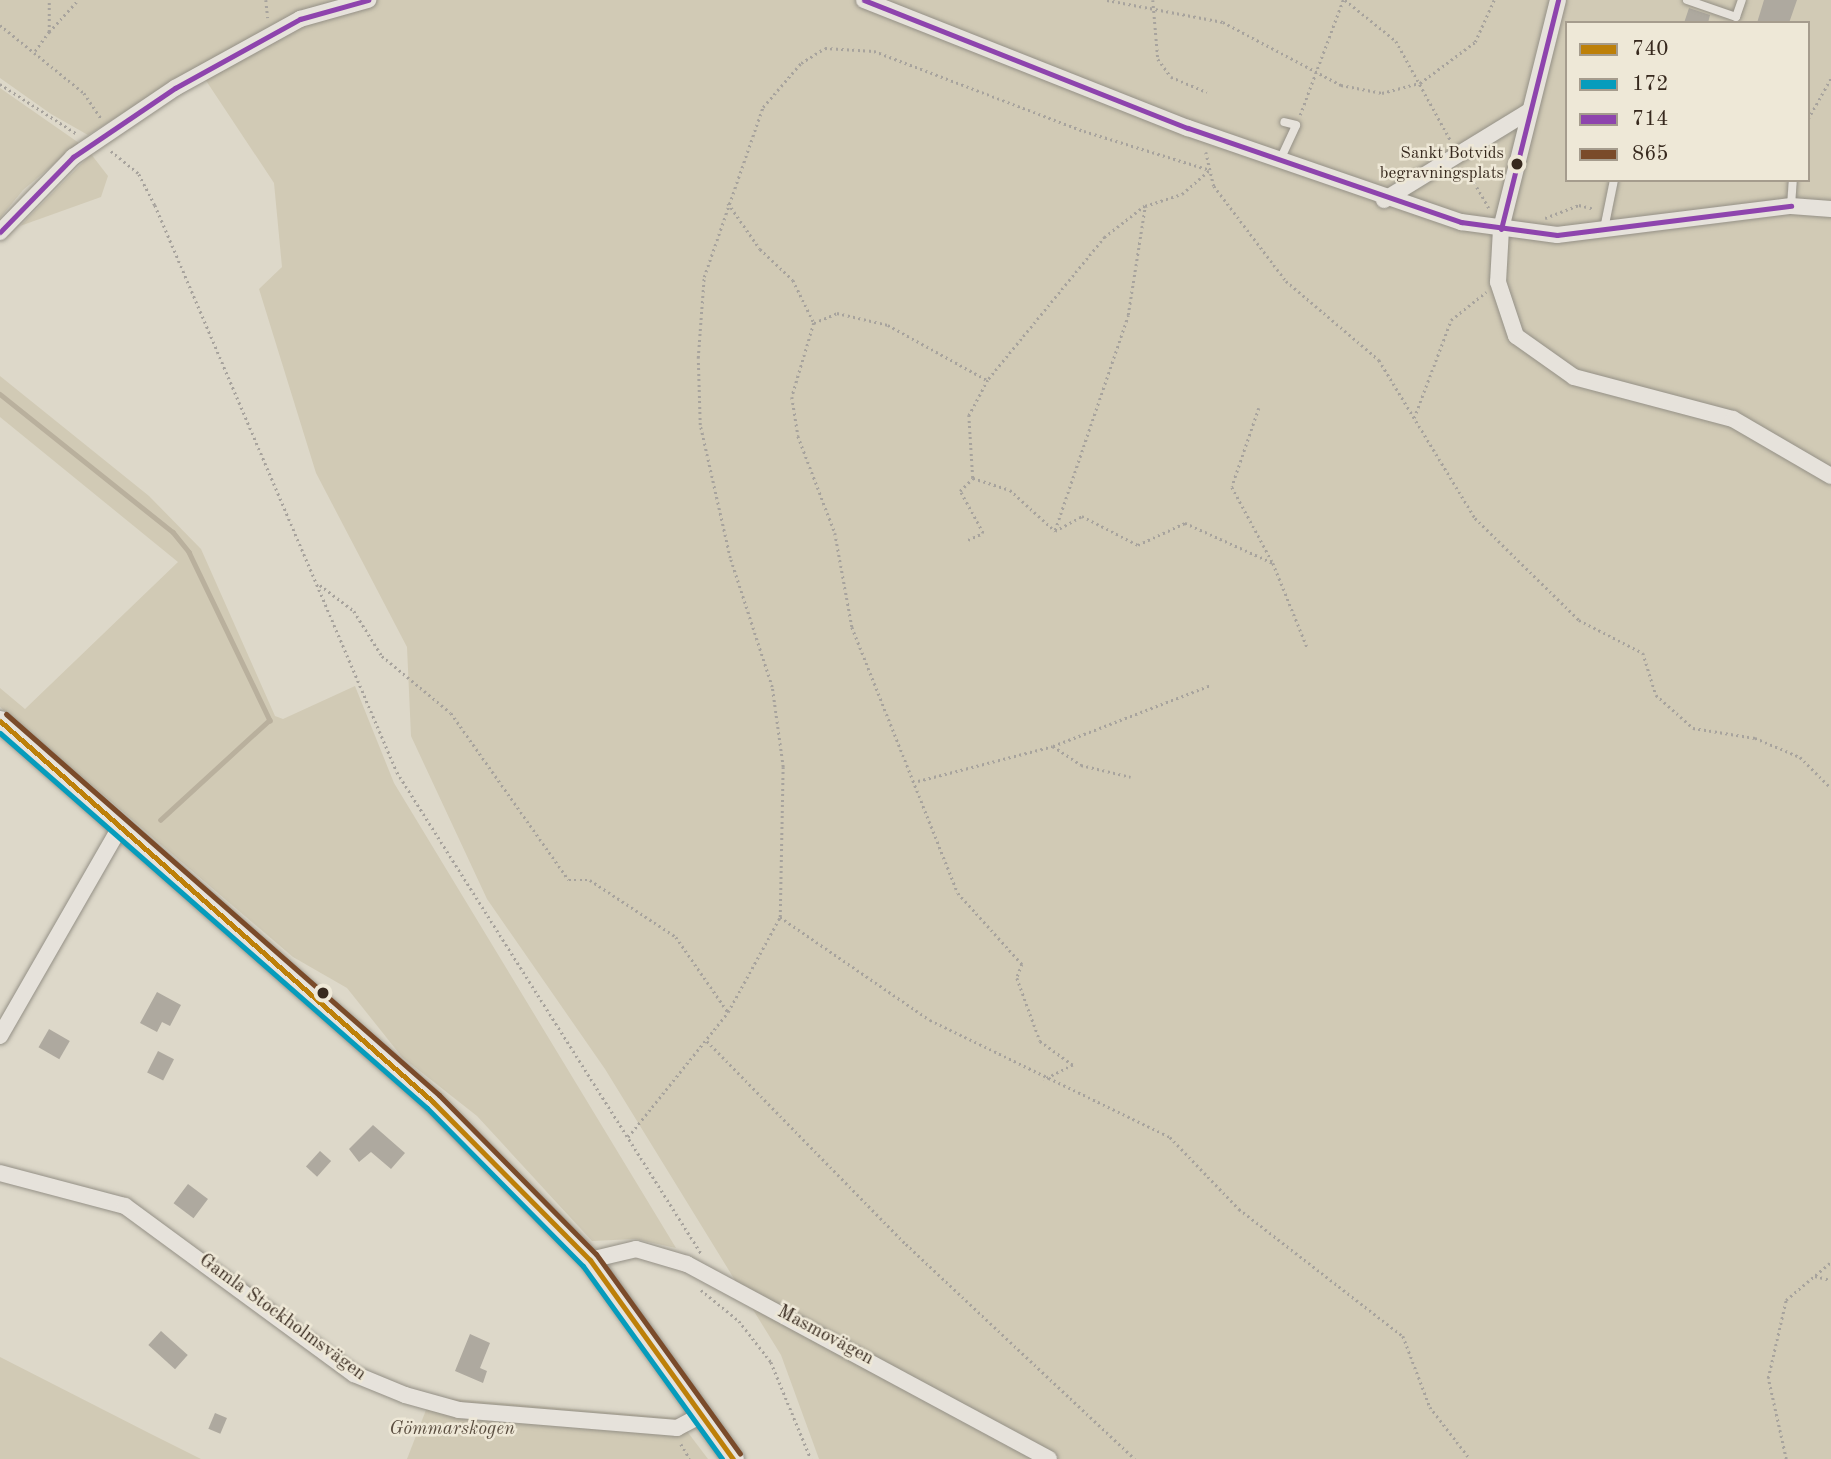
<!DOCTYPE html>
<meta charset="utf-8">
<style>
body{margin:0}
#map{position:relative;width:1831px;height:1459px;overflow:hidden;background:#ddd8c9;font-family:"Old Standard TT",serif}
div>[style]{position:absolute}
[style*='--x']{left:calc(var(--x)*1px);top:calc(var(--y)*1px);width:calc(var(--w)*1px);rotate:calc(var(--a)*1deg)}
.green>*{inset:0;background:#d1cab5}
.stream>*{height:4.5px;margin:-2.25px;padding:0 2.25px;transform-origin:2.25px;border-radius:2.25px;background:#b9b09d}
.building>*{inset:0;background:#aea99f;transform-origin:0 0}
.path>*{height:2.5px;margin-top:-1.25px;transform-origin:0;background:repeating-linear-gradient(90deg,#a7a39d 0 2px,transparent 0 5.5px)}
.roads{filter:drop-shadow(0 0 2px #949086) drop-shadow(0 0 2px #949086)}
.lane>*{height:8px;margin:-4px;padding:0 4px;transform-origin:4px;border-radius:4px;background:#e6e2db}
.street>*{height:16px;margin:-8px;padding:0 8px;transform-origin:8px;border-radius:8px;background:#e6e2db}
.secondary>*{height:21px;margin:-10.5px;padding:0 10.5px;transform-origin:10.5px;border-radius:10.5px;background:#e6e2db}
.bus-1>*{height:5px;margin:-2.5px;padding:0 2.5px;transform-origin:2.5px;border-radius:2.5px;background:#bd8009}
.bus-2>*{height:5px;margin:-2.5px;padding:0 2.5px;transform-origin:2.5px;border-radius:2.5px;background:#069cbc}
.bus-3>*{height:5px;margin:-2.5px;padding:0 2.5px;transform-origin:2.5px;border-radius:2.5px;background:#8e44ad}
.bus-4>*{height:5px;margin:-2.5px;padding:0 2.5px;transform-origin:2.5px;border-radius:2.5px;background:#7a4b2a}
.dots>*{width:19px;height:19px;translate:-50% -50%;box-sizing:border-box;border:4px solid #eee8d7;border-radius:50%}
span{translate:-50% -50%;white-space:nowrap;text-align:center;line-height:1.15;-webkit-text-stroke:5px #eee8d7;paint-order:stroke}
.bus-label{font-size:17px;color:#37291e}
.right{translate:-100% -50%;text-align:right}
.street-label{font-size:19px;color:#37291e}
.park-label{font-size:19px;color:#5b4e40;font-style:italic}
.legend{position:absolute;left:1565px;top:21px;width:245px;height:161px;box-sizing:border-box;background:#eee8d7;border:2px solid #a59c8d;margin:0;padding:9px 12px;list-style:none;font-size:21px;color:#37291e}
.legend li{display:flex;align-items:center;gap:14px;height:35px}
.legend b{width:35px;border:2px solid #a59c8d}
</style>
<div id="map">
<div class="green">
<div style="clip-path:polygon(evenodd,0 0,1831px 0,1831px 1459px,819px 1459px,781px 1355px,605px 1069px,487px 899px,411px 736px,407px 647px,316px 473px,259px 289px,282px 267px,274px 183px,197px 67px,88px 135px,51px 114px,0 78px,0 0,1567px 23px,1808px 23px,1808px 180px,1567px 180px,1567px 23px)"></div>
<div style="clip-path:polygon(0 88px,79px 143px,23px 190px,0 218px)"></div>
<div style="clip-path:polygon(91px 154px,108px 176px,101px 197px,20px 226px)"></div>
<div style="clip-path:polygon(0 376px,149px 496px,201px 549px,275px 716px,283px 719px,355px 686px,394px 783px,676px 1248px,635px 1239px,592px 1241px,477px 1116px,402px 1057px,347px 988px,293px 957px,0 707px,0 688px,25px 709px,178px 562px,0 417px)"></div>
<div style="clip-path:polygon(0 1357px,149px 1433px,201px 1459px,0 1459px)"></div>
<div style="clip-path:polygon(431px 1397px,677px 1418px,708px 1459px,407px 1459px)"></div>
</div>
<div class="stream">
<div style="--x:0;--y:394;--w:221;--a:38.6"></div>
<div style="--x:173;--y:532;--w:26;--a:51"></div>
<div style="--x:189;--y:552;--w:187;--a:64.3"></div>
<div style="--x:270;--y:720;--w:148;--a:137.5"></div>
</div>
<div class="building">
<div style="clip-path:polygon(1764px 0,1797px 0,1789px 23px,1757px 23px)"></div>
<div style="clip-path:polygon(1689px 8px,1710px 15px,1708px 23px,1684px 23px)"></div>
<div style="clip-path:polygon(157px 992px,181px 1005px,170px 1026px,162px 1022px,157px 1032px,140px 1023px)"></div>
<div style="left:49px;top:1029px;width:24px;height:21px;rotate:30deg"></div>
<div style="left:158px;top:1051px;width:18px;height:24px;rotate:27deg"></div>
<div style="clip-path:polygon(373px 1125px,405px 1153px,391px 1169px,371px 1152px,359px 1162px,349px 1149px)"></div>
<div style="left:320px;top:1151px;width:15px;height:21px;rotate:42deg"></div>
<div style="left:188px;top:1184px;width:25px;height:24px;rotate:37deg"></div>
<div style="left:161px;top:1331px;width:36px;height:19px;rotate:42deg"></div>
<div style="clip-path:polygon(470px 1334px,490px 1343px,480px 1368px,487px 1371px,483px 1383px,455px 1371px)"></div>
<div style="left:215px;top:1413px;width:13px;height:17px;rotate:23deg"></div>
</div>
<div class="path">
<div style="--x:266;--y:0;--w:18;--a:84"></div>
<div style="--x:1107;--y:0;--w:118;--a:10.7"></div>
<div style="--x:1223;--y:22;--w:134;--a:28.1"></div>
<div style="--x:1341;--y:85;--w:42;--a:11"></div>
<div style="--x:1382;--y:93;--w:39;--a:-15"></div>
<div style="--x:1420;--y:83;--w:69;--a:-36.7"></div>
<div style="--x:1475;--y:42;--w:46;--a:-65.7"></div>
<div style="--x:1153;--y:0;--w:59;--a:85.2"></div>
<div style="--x:1158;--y:59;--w:22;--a:54"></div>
<div style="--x:1171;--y:77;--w:39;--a:23"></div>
<div style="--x:1345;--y:0;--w:65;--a:38.8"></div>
<div style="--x:1396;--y:41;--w:114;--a:61.2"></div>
<div style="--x:0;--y:25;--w:108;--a:39"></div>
<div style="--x:84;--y:93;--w:32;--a:56"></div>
<div style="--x:49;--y:32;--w:43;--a:-47.8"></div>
<div style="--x:35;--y:51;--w:24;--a:-54"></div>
<div style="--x:49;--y:32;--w:32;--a:-90"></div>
<div style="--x:0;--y:84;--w:92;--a:33"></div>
<div style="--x:1300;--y:115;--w:123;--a:-69.5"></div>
<div style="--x:1808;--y:119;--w:47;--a:-60.7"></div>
<div style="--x:111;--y:151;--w:36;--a:39"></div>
<div style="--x:139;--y:174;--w:35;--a:63"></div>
<div style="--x:155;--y:205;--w:616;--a:66.89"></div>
<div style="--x:397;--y:772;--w:569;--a:57.71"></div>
<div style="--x:1206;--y:152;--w:35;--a:77"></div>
<div style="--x:1214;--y:186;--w:119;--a:52.8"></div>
<div style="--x:1286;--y:281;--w:122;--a:40.3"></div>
<div style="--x:1379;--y:360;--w:185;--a:58.7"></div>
<div style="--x:1475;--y:518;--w:146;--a:44.4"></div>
<div style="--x:1579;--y:620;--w:72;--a:27.3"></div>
<div style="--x:1643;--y:653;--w:44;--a:72.8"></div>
<div style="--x:1656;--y:695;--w:50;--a:41.7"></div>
<div style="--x:1693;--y:728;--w:63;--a:9.2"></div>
<div style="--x:1755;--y:738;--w:49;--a:22.9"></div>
<div style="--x:1800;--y:757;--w:44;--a:45"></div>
<div style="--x:1466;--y:168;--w:46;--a:60.1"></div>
<div style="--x:728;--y:203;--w:56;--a:55.2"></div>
<div style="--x:760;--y:249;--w:45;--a:43.2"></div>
<div style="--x:793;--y:280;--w:48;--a:64"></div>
<div style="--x:814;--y:323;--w:77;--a:106.6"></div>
<div style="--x:792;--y:397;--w:39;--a:81"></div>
<div style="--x:798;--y:436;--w:104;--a:69.1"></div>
<div style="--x:835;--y:533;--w:96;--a:79.7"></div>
<div style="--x:852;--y:627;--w:286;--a:68.3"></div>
<div style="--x:958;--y:893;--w:96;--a:48"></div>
<div style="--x:1022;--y:964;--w:15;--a:110"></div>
<div style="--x:1017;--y:978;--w:67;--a:69.9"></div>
<div style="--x:1040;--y:1041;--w:41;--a:36"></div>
<div style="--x:1073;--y:1065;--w:33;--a:153"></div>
<div style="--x:1145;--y:206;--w:51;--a:142.2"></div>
<div style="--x:1105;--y:237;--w:185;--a:129.3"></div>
<div style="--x:988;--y:380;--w:40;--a:118"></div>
<div style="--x:969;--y:415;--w:63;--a:86.4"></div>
<div style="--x:973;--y:478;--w:39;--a:18"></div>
<div style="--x:1010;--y:490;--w:61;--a:42.3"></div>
<div style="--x:1055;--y:531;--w:31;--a:-29"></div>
<div style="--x:1082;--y:516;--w:63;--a:27.4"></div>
<div style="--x:1138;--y:545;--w:52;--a:-25.1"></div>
<div style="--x:1185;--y:523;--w:97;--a:24.4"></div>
<div style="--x:1273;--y:563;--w:93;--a:67.9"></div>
<div style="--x:1545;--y:218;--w:36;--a:-21"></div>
<div style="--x:1579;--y:205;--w:16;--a:14"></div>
<div style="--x:814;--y:323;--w:25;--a:-23"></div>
<div style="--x:837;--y:313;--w:52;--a:13.2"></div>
<div style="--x:888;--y:325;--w:113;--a:29.1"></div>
<div style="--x:1259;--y:408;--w:83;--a:108.9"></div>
<div style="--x:1232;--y:487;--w:86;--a:61.7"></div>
<div style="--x:1414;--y:418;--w:105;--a:-69.3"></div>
<div style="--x:1451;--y:320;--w:45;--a:-38.7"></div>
<div style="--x:1055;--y:530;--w:227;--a:-71.2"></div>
<div style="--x:1128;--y:315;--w:110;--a:-81.1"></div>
<div style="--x:1145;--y:206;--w:39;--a:-18"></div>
<div style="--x:1182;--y:194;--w:37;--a:-41"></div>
<div style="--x:968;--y:540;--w:17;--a:-25"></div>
<div style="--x:983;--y:533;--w:48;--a:-118.7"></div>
<div style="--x:960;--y:491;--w:18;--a:-45"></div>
<div style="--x:320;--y:585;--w:43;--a:37.4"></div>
<div style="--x:354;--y:611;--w:53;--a:58.1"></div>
<div style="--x:382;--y:656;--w:89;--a:39.6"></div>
<div style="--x:451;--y:713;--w:204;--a:54.8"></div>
<div style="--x:569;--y:880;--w:21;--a:0"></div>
<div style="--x:590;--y:880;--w:103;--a:33.5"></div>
<div style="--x:676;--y:937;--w:91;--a:55.3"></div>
<div style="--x:1053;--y:746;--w:34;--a:34"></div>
<div style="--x:1081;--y:765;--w:51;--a:13.5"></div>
<div style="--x:918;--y:781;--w:139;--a:-14.5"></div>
<div style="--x:1053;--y:746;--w:169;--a:-21.1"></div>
<div style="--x:780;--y:917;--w:182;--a:34.5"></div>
<div style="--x:930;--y:1020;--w:267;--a:26"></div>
<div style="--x:1170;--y:1137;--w:100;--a:46.2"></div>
<div style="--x:1239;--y:1209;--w:207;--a:37.8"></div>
<div style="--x:1403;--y:1336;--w:76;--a:69.2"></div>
<div style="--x:1430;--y:1407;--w:66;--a:52.4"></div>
<div style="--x:707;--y:1041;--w:284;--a:45.6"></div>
<div style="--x:906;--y:1244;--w:314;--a:43.2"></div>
<div style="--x:628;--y:1137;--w:160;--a:-51.3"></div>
<div style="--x:728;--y:1012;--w:108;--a:-61.3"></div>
<div style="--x:780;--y:917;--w:150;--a:-88.9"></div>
<div style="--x:783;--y:767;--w:81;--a:-97.8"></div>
<div style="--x:772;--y:687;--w:136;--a:-108"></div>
<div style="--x:730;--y:558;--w:136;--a:-102.7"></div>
<div style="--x:700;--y:425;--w:67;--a:-91.7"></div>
<div style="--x:698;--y:358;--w:81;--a:-85.8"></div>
<div style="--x:704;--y:277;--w:180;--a:-70.9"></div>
<div style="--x:763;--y:107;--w:58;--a:-49.2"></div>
<div style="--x:801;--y:63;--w:28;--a:-32"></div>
<div style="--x:825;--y:48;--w:49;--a:3.5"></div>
<div style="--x:874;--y:51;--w:225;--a:20.9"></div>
<div style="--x:1084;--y:131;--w:132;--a:17.2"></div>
<div style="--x:1815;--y:1276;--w:16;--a:14"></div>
<div style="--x:701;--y:1290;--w:49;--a:39.2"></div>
<div style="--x:739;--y:1321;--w:52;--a:52"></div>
<div style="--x:771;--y:1362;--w:105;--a:67.6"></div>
<div style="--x:681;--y:1444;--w:17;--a:59"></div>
<div style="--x:1786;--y:1459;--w:83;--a:-102.5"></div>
<div style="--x:1768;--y:1378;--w:80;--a:-77"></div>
<div style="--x:1786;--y:1300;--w:59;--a:-40.2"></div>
</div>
<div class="roads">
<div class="lane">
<div style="--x:1687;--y:0;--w:52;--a:19.1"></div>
<div style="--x:1736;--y:17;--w:18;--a:-71"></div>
<div style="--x:1280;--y:160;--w:38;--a:-65"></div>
<div style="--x:1296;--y:125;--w:12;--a:-166"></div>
<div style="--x:1791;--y:206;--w:26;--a:-86"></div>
<div style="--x:1604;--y:229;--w:50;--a:-78.5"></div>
</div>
<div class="street">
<div style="--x:864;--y:0;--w:348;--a:21.6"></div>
<div style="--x:1188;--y:128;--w:289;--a:19"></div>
<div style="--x:1461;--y:222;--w:97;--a:7.7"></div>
<div style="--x:1557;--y:235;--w:236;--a:-7.1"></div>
<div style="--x:1791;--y:206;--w:40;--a:4.3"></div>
<div style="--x:1558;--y:0;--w:236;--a:104"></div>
<div style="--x:1501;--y:229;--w:53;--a:93.2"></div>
<div style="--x:1498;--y:282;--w:57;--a:71.6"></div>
<div style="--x:1516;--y:336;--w:71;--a:35.3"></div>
<div style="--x:1574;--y:377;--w:164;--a:14.8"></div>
<div style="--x:1733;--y:419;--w:113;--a:30.2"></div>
<div style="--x:1384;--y:200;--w:170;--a:-31.5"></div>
<div style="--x:0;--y:232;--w:105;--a:-45.8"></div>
<div style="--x:73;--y:157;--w:123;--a:-34.1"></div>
<div style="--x:175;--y:88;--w:143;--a:-28.9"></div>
<div style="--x:300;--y:19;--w:71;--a:-15.6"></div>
<div style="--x:0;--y:1036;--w:241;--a:-60.1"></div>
<div style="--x:0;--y:1173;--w:129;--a:14.8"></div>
<div style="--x:125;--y:1206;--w:284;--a:36.3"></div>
<div style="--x:354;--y:1374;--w:55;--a:22.4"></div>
<div style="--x:405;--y:1395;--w:56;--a:15.5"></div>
<div style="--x:459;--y:1410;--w:219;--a:4.7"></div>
<div style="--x:677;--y:1428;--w:27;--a:-28"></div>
<div style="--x:590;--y:1260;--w:47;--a:-13.4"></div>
<div style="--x:636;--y:1249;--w:53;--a:16.4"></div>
<div style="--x:687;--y:1264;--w:411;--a:28.3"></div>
</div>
<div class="secondary">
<div style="--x:0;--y:721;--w:577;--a:41.34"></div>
<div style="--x:433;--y:1102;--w:223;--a:45.2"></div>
<div style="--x:590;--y:1260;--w:245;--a:54.3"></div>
</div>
</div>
<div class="bus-1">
<div style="--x:0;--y:721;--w:577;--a:41.34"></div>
<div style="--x:433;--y:1102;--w:223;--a:45.2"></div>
<div style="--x:590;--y:1260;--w:245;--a:54.3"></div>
</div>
<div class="bus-2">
<div style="--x:0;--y:733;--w:568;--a:41.29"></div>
<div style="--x:427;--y:1108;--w:222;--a:45.4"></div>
<div style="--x:583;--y:1266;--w:238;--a:54.2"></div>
</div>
<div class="bus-3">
<div style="--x:864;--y:0;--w:348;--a:21.6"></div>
<div style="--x:1188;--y:128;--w:289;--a:19"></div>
<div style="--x:1461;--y:222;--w:97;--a:7.7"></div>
<div style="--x:1557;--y:235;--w:236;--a:-7.1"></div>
<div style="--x:1501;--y:229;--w:236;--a:-76"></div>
<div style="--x:0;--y:232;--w:105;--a:-45.8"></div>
<div style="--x:73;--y:157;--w:123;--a:-34.1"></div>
<div style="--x:175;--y:88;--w:143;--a:-28.9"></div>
<div style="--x:300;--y:19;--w:71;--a:-15.6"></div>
</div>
<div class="bus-4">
<div style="--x:6;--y:714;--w:577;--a:41.34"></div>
<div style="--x:439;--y:1095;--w:223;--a:45.4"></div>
<div style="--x:596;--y:1254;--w:246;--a:54.2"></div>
</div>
<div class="dots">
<div style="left:1517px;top:164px;background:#37291e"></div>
<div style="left:323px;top:993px;background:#37291e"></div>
</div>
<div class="bus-label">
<span class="right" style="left:1504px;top:164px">Sankt Botvids<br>begravningsplats</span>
</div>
<div class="street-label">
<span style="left:282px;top:1318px;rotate:36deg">Gamla Stockholmsvägen</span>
<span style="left:825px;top:1336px;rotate:28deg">Masmovägen</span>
</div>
<div class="park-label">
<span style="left:452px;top:1430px">Gömmarskogen</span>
</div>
<ul class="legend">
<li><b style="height:9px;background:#bd8009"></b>740</li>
<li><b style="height:9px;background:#069cbc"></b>172</li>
<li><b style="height:9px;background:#8e44ad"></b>714</li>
<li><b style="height:9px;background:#7a4b2a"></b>865</li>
</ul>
</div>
